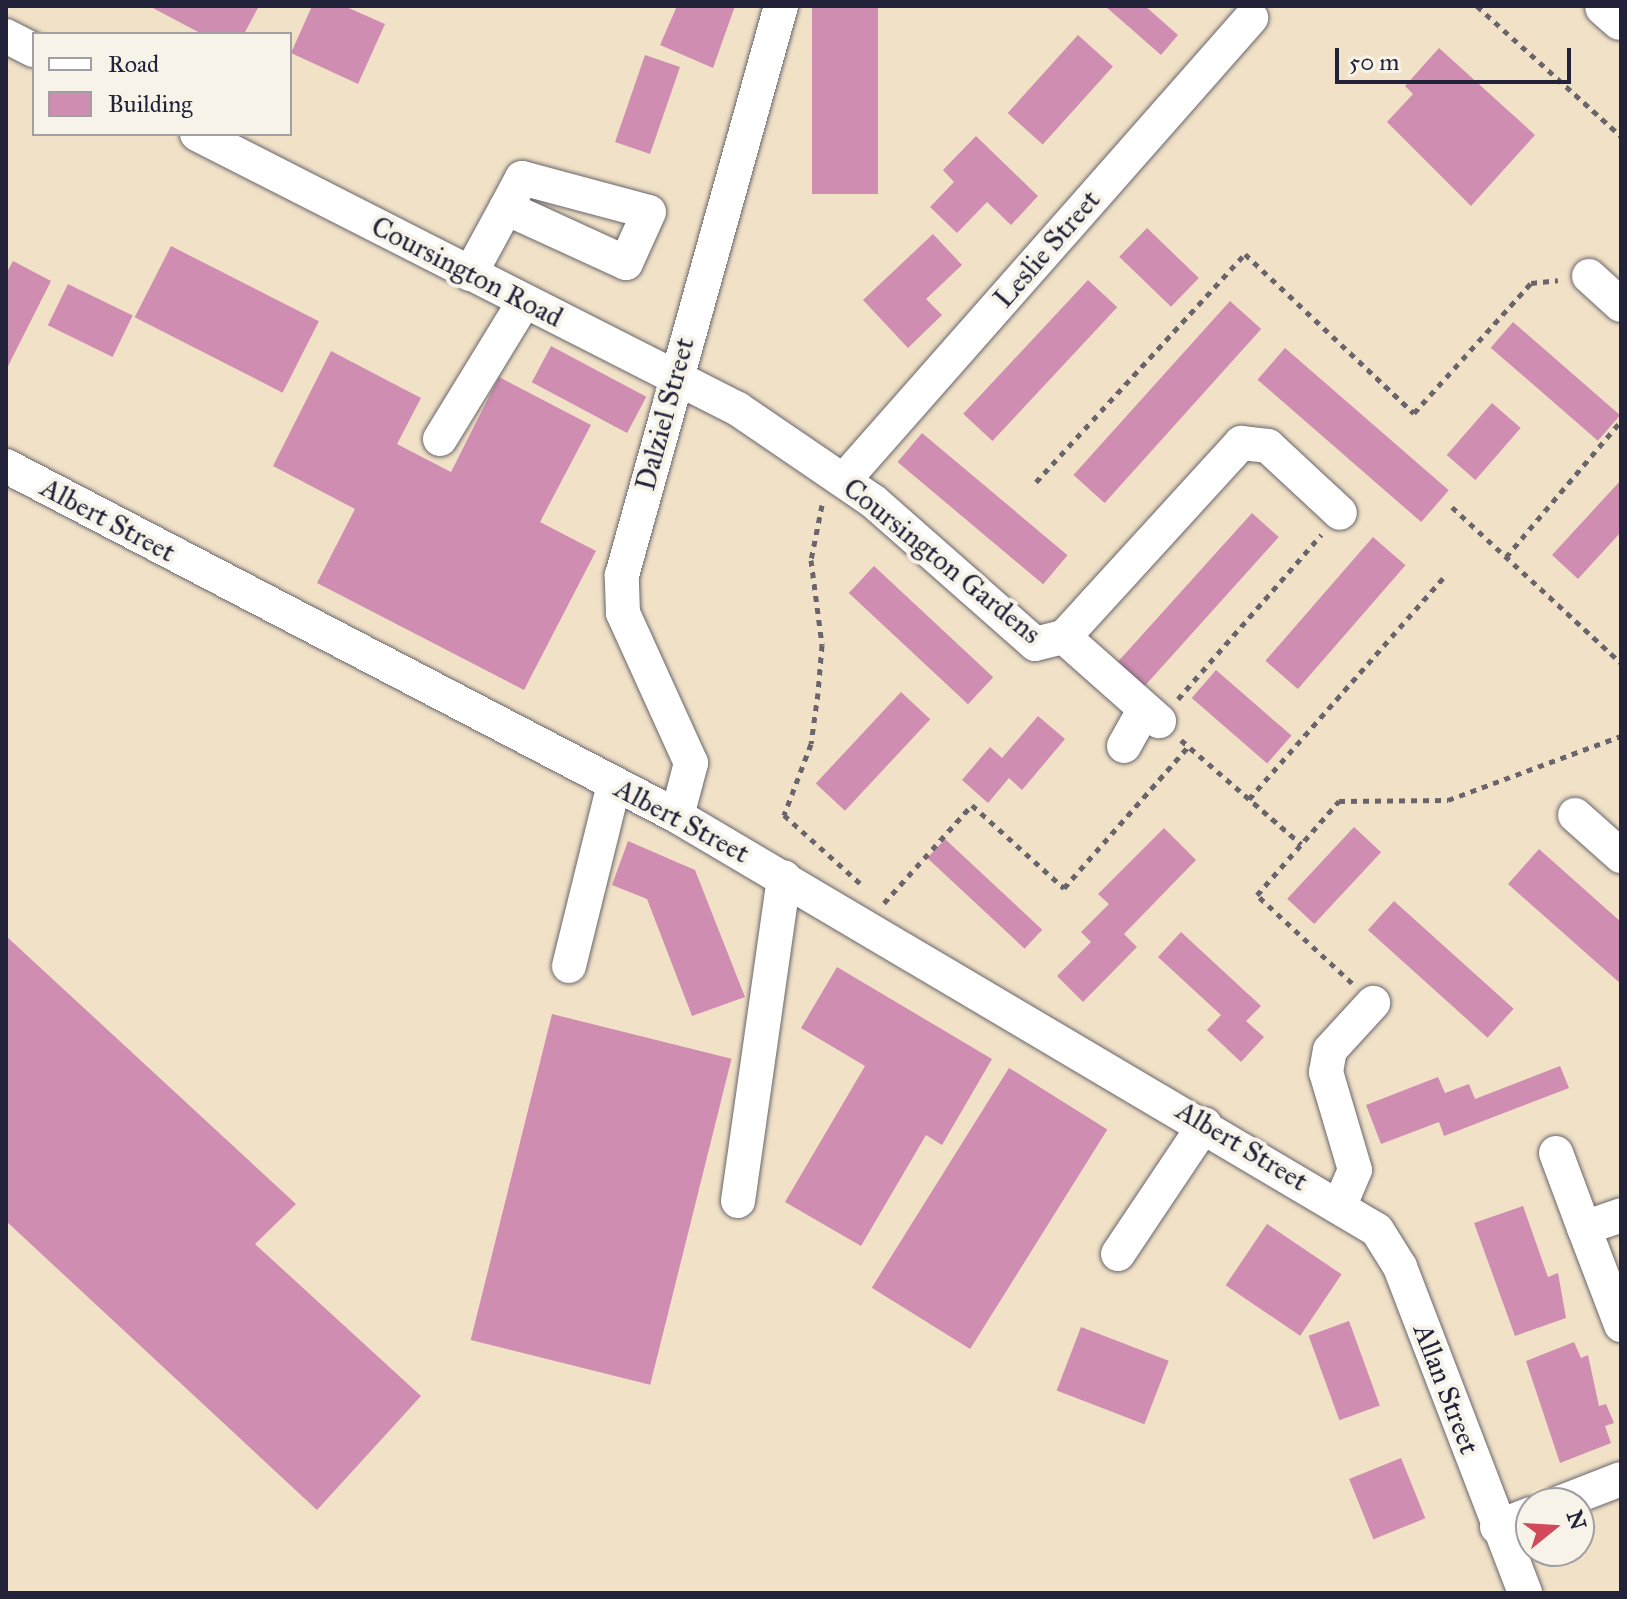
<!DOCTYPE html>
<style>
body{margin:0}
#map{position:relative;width:1627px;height:1599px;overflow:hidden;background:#f1e2c7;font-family:"IM FELL Great Primer",serif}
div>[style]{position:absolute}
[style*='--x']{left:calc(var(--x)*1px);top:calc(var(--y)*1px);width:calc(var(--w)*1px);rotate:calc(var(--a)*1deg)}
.building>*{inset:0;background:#d08db2;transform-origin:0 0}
.path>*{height:5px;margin-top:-2.5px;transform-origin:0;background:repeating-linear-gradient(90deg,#6a656c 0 6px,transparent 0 12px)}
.roads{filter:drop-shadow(0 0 2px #6a656c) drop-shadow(0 0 2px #6a656c)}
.minor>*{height:34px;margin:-17px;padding:0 17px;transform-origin:17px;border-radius:17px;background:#fff}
.major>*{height:42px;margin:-21px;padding:0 21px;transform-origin:21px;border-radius:21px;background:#fff}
span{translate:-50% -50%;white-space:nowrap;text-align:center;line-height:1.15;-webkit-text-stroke:8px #f7f3e8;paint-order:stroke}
.street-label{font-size:28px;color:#22223b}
.frame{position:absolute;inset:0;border:8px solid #22223b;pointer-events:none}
.legend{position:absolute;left:32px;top:32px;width:260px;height:104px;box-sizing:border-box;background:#f7f3e8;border:2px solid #a29fa3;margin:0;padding:10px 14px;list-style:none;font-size:24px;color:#22223b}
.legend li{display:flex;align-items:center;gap:16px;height:40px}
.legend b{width:40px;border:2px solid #a29fa3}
.north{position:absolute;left:1515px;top:1487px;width:80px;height:80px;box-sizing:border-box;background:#f7f3e8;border:2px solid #a29fa3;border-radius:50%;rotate:72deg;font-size:22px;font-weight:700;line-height:32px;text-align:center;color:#22223b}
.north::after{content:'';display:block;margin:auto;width:28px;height:36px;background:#d1495b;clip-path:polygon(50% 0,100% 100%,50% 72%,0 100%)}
.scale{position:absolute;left:1335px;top:48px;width:236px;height:36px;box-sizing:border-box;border:4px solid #22223b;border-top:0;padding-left:10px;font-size:24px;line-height:28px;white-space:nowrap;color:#22223b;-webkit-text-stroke:6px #f7f3e8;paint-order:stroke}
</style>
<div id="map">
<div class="building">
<div style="clip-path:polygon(149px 6px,259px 6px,244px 34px,202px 34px)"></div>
<div style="clip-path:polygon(312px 6px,344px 6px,385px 24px,358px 84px,291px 53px)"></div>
<div style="clip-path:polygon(677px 6px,735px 6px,713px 68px,660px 45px)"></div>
<div style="left:812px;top:6px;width:66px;height:188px"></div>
<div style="clip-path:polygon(1105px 6px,1145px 6px,1178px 35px,1161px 55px)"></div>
<div style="left:1078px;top:35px;width:47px;height:105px;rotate:42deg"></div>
<div style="clip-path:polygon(1439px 48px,1535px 135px,1471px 206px,1387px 122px,1413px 94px,1405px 86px)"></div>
<div style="left:645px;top:55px;width:37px;height:92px;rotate:19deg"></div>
<div style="clip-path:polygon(976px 136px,1038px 196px,1011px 225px,987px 202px,957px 233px,930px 207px,954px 182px,943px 170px)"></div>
<div style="left:1147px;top:228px;width:72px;height:40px;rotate:44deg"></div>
<div style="clip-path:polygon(933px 234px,962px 265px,926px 299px,942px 315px,908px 348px,863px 300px)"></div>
<div style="left:171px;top:246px;width:166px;height:80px;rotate:27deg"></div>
<div style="clip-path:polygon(13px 261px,51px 281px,6px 370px,6px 274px)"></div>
<div style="left:1088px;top:280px;width:40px;height:183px;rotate:43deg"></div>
<div style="left:68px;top:284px;width:72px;height:46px;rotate:26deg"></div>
<div style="left:1230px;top:301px;width:42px;height:234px;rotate:42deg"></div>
<div style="left:1513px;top:322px;width:142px;height:34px;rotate:41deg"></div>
<div style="left:551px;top:346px;width:108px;height:41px;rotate:28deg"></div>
<div style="left:1285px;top:348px;width:217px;height:42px;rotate:41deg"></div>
<div style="clip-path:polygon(331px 351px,421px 398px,397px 444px,451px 472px,499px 377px,591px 425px,540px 522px,596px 551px,524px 690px,317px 583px,355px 509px,273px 466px)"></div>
<div style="left:1492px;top:403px;width:38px;height:69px;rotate:41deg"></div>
<div style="left:922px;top:433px;width:190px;height:38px;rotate:40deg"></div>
<div style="clip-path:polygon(1621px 480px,1621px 532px,1578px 579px,1552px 555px)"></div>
<div style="left:1252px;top:513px;width:36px;height:201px;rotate:42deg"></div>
<div style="left:1373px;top:537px;width:43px;height:164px;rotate:41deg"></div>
<div style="left:874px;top:566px;width:163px;height:37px;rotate:43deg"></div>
<div style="left:1216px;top:670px;width:100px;height:37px;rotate:41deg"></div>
<div style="left:901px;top:692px;width:40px;height:125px;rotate:43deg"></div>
<div style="clip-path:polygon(1038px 716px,1065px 739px,1022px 790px,1009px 778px,988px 803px,962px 780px,990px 747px,1002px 758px)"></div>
<div style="left:1354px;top:827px;width:37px;height:98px;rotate:43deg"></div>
<div style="clip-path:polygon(1164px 828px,1196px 860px,1124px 934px,1137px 947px,1083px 1002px,1057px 976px,1091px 942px,1081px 932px,1109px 904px,1098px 894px)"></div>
<div style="left:945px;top:839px;width:133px;height:26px;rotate:43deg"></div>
<div style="clip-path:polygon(628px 841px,695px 870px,745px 997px,692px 1016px,647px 899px,612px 885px)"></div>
<div style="clip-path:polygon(1539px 849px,1621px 922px,1621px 984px,1508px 884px)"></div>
<div style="left:1394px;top:901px;width:161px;height:39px;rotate:42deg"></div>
<div style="clip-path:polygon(1181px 932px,1261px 1006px,1246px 1021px,1264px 1037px,1241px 1062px,1207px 1030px,1221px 1015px,1158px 957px)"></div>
<div style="clip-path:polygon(6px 936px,296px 1204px,255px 1244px,421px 1396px,317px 1510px,6px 1221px)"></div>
<div style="clip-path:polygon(837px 967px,992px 1059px,942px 1145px,926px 1135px,861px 1246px,785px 1202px,865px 1066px,801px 1028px)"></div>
<div style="left:552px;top:1014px;width:185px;height:336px;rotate:14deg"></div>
<div style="clip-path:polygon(1560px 1066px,1569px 1088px,1444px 1136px,1439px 1122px,1381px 1144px,1366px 1105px,1438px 1077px,1445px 1093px,1469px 1084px,1475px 1099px)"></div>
<div style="left:1009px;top:1068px;width:116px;height:259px;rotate:32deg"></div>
<div style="clip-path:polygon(1523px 1206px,1548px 1277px,1558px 1273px,1566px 1318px,1515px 1336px,1474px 1223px)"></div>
<div style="left:1267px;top:1224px;width:90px;height:74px;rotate:34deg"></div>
<div style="left:1349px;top:1321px;width:90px;height:43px;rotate:70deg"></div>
<div style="left:1081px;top:1327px;width:94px;height:68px;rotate:21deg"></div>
<div style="clip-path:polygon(1574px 1342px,1581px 1358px,1588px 1355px,1599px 1406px,1606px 1404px,1614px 1423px,1605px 1426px,1611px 1443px,1560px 1463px,1526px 1361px)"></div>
<div style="left:1401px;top:1458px;width:65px;height:56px;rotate:68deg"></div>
</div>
<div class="path">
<div style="--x:1477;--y:6;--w:194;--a:42.1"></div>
<div style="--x:1036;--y:482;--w:309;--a:-47.5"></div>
<div style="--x:1245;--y:254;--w:232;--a:43.3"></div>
<div style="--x:1414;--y:413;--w:175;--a:-48"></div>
<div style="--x:1531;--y:283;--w:27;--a:-6"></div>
<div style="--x:822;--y:505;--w:56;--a:101.3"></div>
<div style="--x:811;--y:560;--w:86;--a:82.6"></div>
<div style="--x:822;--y:645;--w:48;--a:94.8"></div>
<div style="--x:818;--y:693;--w:51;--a:97.8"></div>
<div style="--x:811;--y:744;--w:76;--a:110.8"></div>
<div style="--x:784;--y:815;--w:103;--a:41.9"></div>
<div style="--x:1452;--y:507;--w:230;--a:42.7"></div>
<div style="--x:1506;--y:557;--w:178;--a:-49.8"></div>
<div style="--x:1178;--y:699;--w:218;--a:-48.9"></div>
<div style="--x:1181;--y:740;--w:159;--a:40.9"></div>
<div style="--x:1249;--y:799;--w:294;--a:-48.7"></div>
<div style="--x:884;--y:903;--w:132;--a:-48.1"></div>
<div style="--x:972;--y:805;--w:124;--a:42.1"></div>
<div style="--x:1064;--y:888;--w:188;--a:-48.7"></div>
<div style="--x:1352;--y:983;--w:129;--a:-137.2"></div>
<div style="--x:1257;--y:895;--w:125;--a:-48.9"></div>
<div style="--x:1339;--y:801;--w:109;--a:-0.5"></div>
<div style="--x:1448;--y:800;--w:184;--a:-20.3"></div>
</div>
<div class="roads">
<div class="minor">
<div style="--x:6;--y:36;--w:31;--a:27"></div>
<div style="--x:197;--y:134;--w:607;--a:26.95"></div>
<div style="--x:738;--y:409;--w:163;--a:34.3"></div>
<div style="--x:873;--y:501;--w:216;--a:41.4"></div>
<div style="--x:1035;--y:644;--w:30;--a:-14"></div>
<div style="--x:1064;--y:637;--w:263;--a:-47.6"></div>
<div style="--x:1241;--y:443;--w:27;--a:6"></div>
<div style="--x:1268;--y:446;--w:98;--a:42.9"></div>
<div style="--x:470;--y:274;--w:75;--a:-61.4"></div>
<div style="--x:506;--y:208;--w:34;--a:-62"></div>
<div style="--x:522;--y:178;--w:131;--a:15"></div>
<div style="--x:649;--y:212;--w:56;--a:114.3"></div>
<div style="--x:626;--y:263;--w:132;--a:-155.4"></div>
<div style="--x:1589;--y:276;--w:43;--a:42.2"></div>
<div style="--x:440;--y:439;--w:161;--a:-58.5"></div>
<div style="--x:6;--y:466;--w:757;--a:27.55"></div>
<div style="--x:677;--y:816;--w:813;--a:30.6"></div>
<div style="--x:1377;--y:1230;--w:44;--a:58.1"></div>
<div style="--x:1400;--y:1267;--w:349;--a:69"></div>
<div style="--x:844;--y:480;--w:616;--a:-48.62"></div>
<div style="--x:1064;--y:637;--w:127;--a:41.5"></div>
<div style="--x:1124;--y:746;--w:41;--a:-60.9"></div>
<div style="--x:1575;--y:815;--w:62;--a:41.7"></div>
<div style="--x:677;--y:816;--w:55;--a:-75.2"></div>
<div style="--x:691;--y:763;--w:165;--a:-114.4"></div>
<div style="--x:623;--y:613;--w:38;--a:-92"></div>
<div style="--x:622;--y:575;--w:591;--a:-74.39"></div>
<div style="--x:569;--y:966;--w:187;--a:-76.1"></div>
<div style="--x:1556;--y:1153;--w:80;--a:69.5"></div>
<div style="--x:1584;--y:1228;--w:39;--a:-19"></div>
<div style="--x:738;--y:1201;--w:327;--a:-81.9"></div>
<div style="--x:1340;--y:1205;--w:38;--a:-67"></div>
<div style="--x:1355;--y:1170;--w:102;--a:-106.5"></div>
<div style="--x:1326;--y:1072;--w:22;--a:-80"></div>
<div style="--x:1330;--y:1050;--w:64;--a:-47.5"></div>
<div style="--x:1584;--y:1228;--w:104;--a:69.1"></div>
<div style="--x:1118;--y:1254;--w:156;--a:-56.2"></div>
<div style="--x:1559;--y:1503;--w:66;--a:-21.2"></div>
<div style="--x:1497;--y:1527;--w:36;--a:-21"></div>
</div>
<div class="major">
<div style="--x:1606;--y:6;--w:20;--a:41"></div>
</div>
</div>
<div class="street-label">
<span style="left:1047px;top:249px;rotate:-49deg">Leslie Street</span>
<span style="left:467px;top:272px;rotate:27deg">Coursington Road</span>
<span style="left:665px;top:414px;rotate:-75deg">Dalziel Street</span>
<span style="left:108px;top:520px;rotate:28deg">Albert Street</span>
<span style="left:942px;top:561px;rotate:39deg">Coursington Gardens</span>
<span style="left:682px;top:821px;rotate:28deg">Albert Street</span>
<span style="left:1242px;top:1146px;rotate:31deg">Albert Street</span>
<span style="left:1446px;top:1389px;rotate:69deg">Allan Street</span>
</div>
<div class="frame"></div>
<ul class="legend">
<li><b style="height:10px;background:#fff"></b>Road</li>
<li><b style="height:22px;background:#d08db2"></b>Building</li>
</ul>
<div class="north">N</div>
<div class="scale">50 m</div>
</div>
